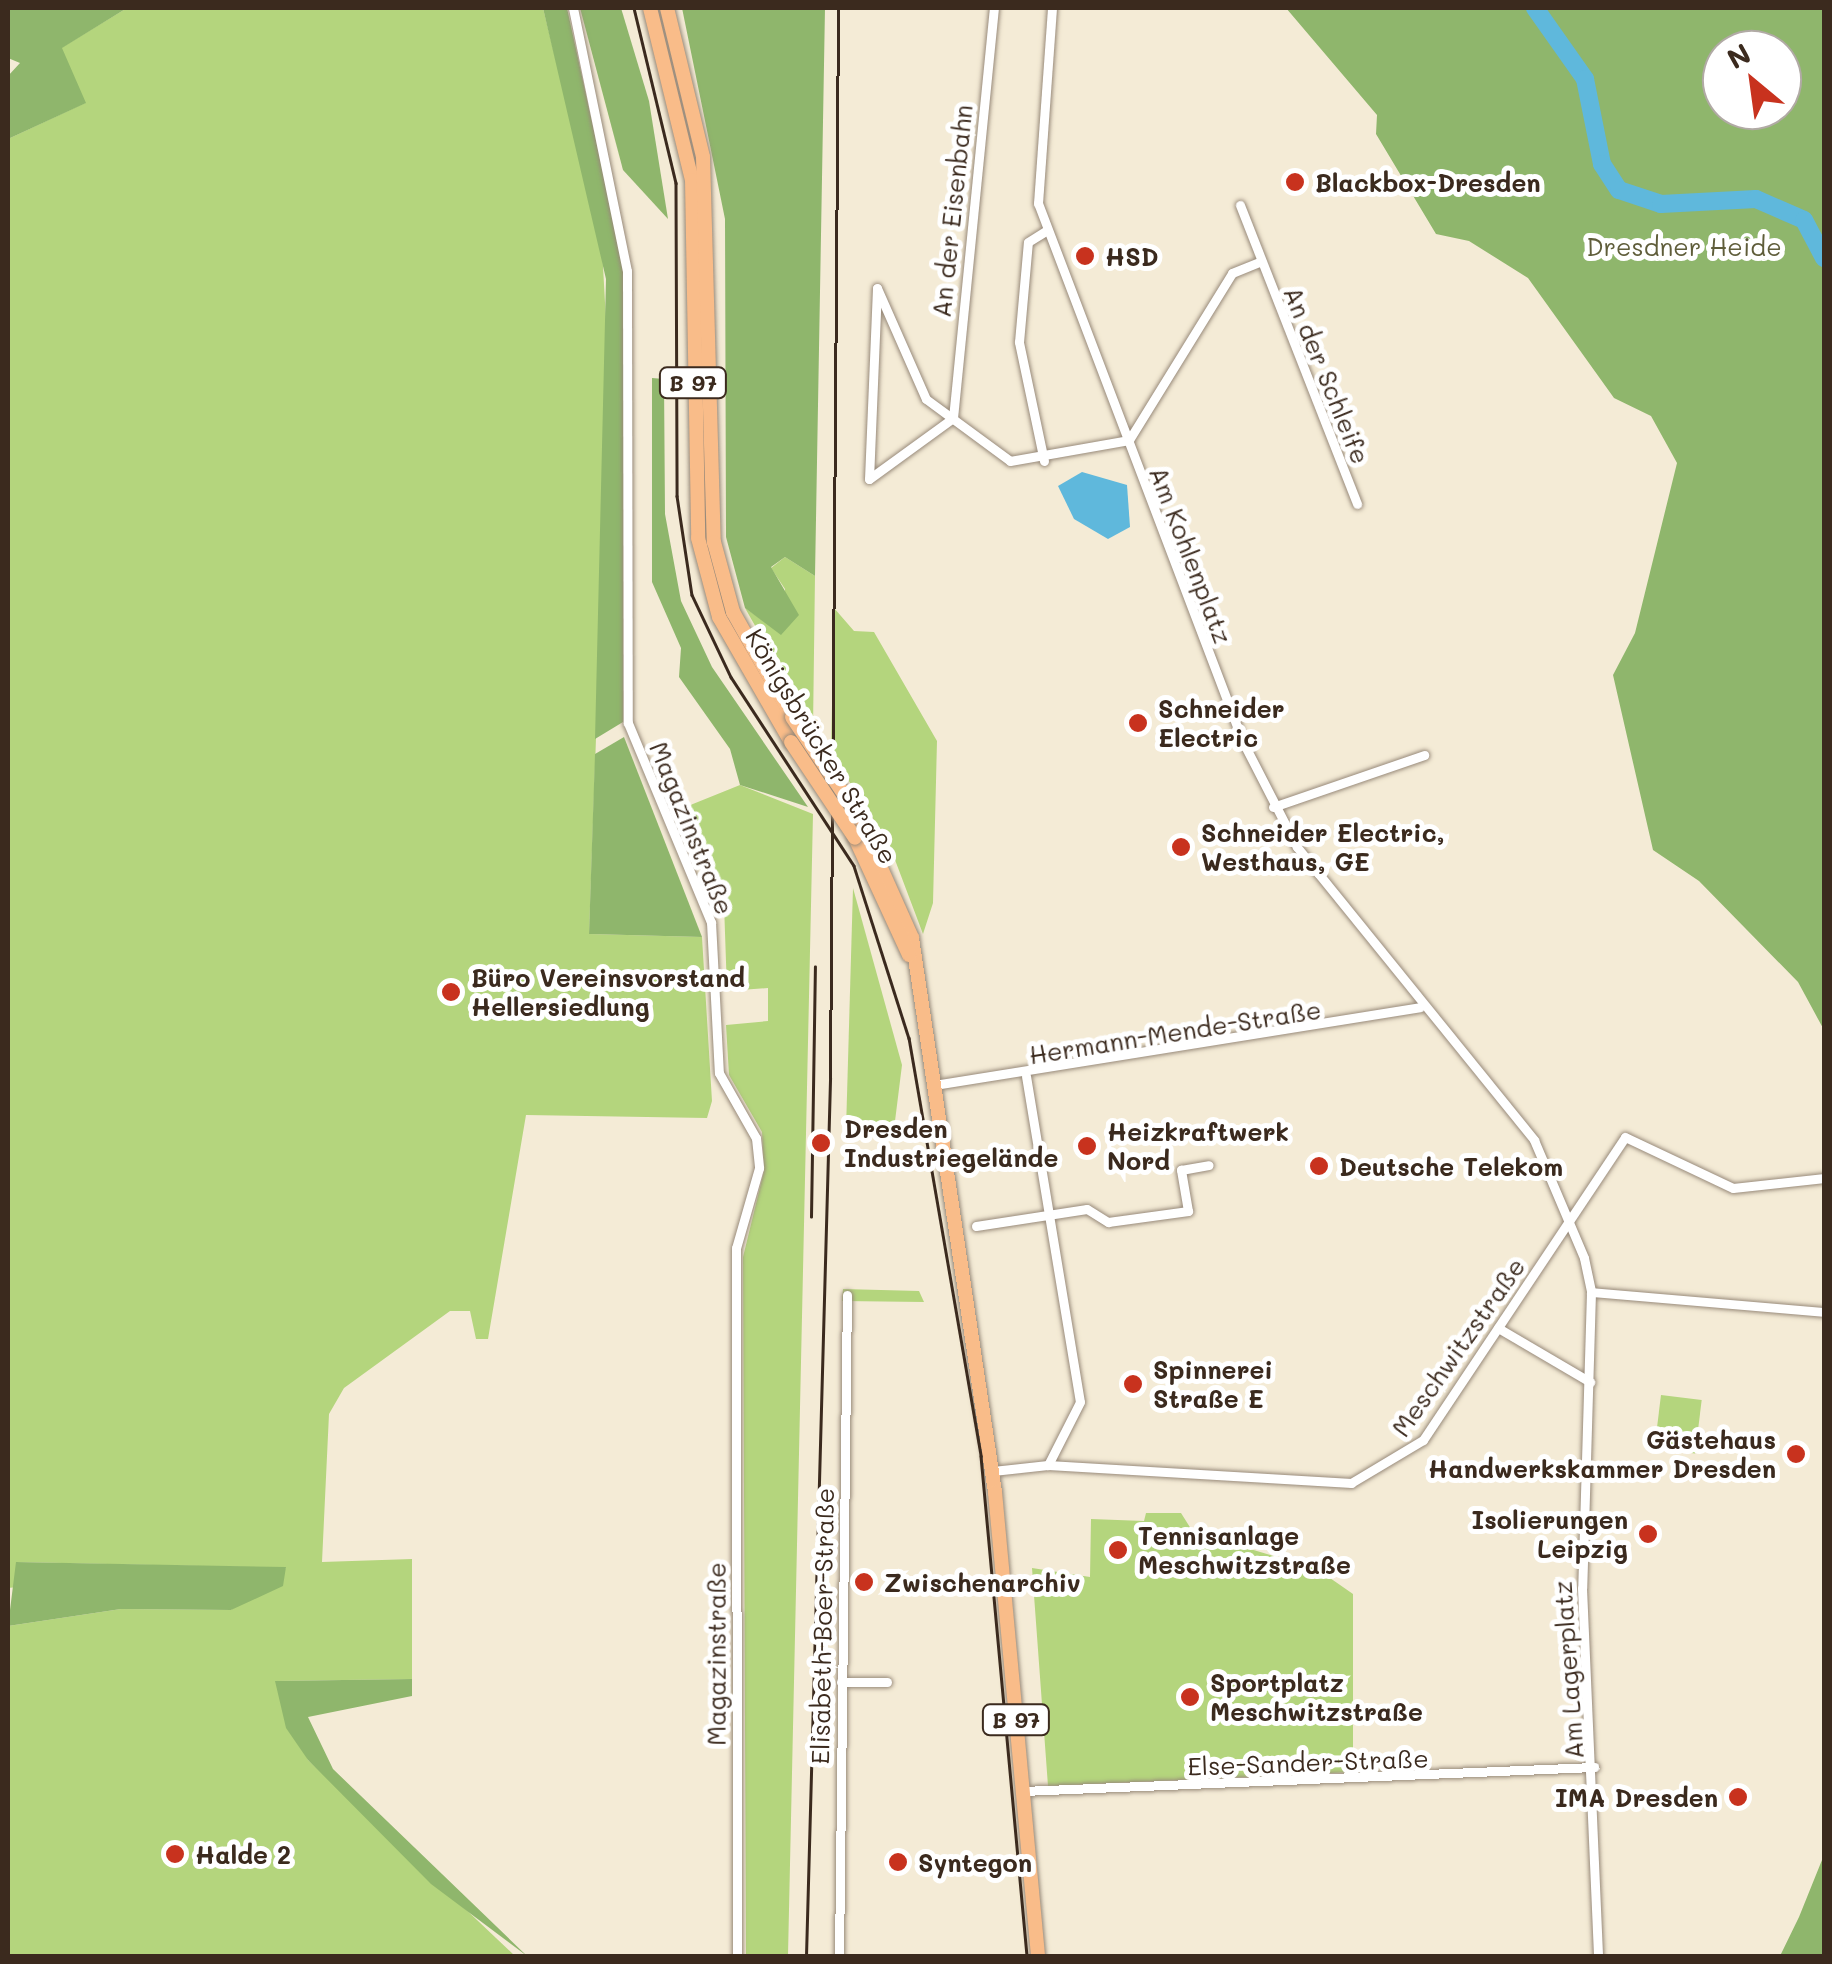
<!DOCTYPE html>
<meta charset="utf-8">
<style>
body{margin:0}
#map{position:relative;width:1832px;height:1964px;overflow:hidden;background:#f4ebd6;font-family:Mali,sans-serif}
div>[style]{position:absolute}
[style*='--x']{left:calc(var(--x)*1px);top:calc(var(--y)*1px);width:calc(var(--w)*1px);rotate:calc(var(--a)*1deg)}
.green>*{inset:0;background:#b4d57d;transform-origin:0 0}
.forest>*{inset:0;background:#8fb66c}
.water>*{inset:0;background:#5fb8dc}
.river>*{height:18px;margin:-9px;padding:0 9px;transform-origin:9px;border-radius:9px;background:#5fb8dc}
.roads{filter:drop-shadow(0 0 2px #988a7a) drop-shadow(0 0 2px #988a7a)}
.minor>*{height:9px;margin:-4.5px;padding:0 4.5px;transform-origin:4.5px;border-radius:4.5px;background:#fff}
.primary>*{height:14px;margin:-7px;padding:0 7px;transform-origin:7px;border-radius:7px;background:#f9bc89}
.tram>*{height:2.5px;margin:-1.25px;padding:0 1.25px;transform-origin:1.25px;border-radius:1.25px;background:#3b2a1e}
.rail>*{height:2.5px;margin:-1.25px;padding:0 1.25px;transform-origin:1.25px;border-radius:1.25px;background:#3b2a1e}
.bridges{filter:drop-shadow(0 0 2px #988a7a) drop-shadow(0 0 2px #988a7a)}
.primary-bridge>*{height:14px;margin:-7px;padding:0 7px;transform-origin:7px;border-radius:7px;background:#f9bc89}
.dots>*{width:28px;height:28px;translate:-50% -50%;box-sizing:border-box;border:5px solid #fff;border-radius:50%}
span{translate:-50% -50%;white-space:nowrap;text-align:center;line-height:1.15;-webkit-text-stroke:10px #fff;paint-order:stroke}
.shield-label span{padding:2px 8px;background:#fff;border:2px solid;border-radius:8px;-webkit-text-stroke-width:0}
.shield-label{font-size:22px;color:#3b2a1e;font-weight:700}
.poi-label{font-size:25px;color:#3b2a1e;font-weight:700}
.left{translate:0 -50%;text-align:left}
.right{translate:-100% -50%;text-align:right}
.street-label{font-size:25px;color:#3b2a1e}
.park-label{font-size:25px;color:#5f5d3a}
.frame{position:absolute;inset:0;border:10px solid #3b2a1e;pointer-events:none}
.north{position:absolute;left:1702px;top:30px;width:100px;height:100px;box-sizing:border-box;background:#fff;border:2px solid #b1aaa5;border-radius:50%;rotate:331deg;font-size:28px;font-weight:700;line-height:40px;text-align:center;color:#3b2a1e}
.north::after{content:'';display:block;margin:auto;width:35px;height:45px;background:#c8321e;clip-path:polygon(50% 0,100% 100%,50% 72%,0 100%)}
</style>
<div id="map">
<div class="green">
<div style="clip-path:polygon(127px 8px,543px 8px,602px 248px,609px 375px,589px 934px,702px 937px,712px 1101px,707px 1118px,526px 1115px,488px 1339px,476px 1339px,470px 1311px,450px 1311px,344px 1388px,329px 1414px,322px 1562px,412px 1559px,412px 1679px,276px 1681px,308px 1760px,515px 1956px,8px 1956px,8px 1626px,121px 1609px,231px 1610px,286px 1568px,17px 1562px,18px 1587px,8px 1588px,8px 139px,85px 103px,61px 48px)"></div>
<div style="clip-path:polygon(785px 557px,815px 576px,813px 728px,745px 608px,782px 634px,785px 589px,771px 568px)"></div>
<div style="clip-path:polygon(834px 608px,854px 631px,874px 632px,937px 741px,933px 903px,923px 934px,889px 844px,831px 753px)"></div>
<div style="clip-path:polygon(740px 785px,813px 814px,788px 1956px,746px 1956px,743px 1257px,764px 1171px,762px 1132px,729px 1075px,726px 1025px,768px 1021px,768px 988px,727px 991px,724px 904px,678px 810px)"></div>
<div style="clip-path:polygon(853px 888px,902px 1065px,894px 1129px,846px 1130px)"></div>
<div style="clip-path:polygon(843px 1289px,919px 1291px,924px 1302px,842px 1301px)"></div>
<div style="left:1661px;top:1395px;width:41px;height:54px;rotate:7deg"></div>
<div style="clip-path:polygon(1146px 1513px,1181px 1513px,1193px 1532px,1317px 1569px,1353px 1594px,1353px 1772px,1048px 1786px,1032px 1568px,1090px 1577px,1091px 1519px,1144px 1521px)"></div>
</div>
<div class="forest">
<div style="clip-path:polygon(8px 8px,127px 8px,62px 48px,86px 103px,8px 139px,8px 76px,20px 63px,8px 58px)"></div>
<div style="clip-path:polygon(543px 8px,567px 8px,624px 268px,623px 722px,595px 739px,606px 279px)"></div>
<div style="clip-path:polygon(580px 8px,621px 8px,649px 101px,668px 219px,623px 170px)"></div>
<div style="clip-path:polygon(682px 8px,825px 8px,815px 576px,785px 557px,771px 567px,799px 615px,781px 635px,745px 608px,726px 537px,725px 219px)"></div>
<div style="clip-path:polygon(evenodd,1286px 8px,1824px 8px,1824px 1030px,1798px 982px,1699px 881px,1653px 850px,1613px 675px,1635px 633px,1677px 463px,1651px 416px,1614px 398px,1528px 278px,1469px 241px,1436px 234px,1376px 134px,1377px 115px,1286px 8px,1722px 50px,1782px 50px,1782px 110px,1722px 110px,1722px 50px)"></div>
<div style="clip-path:polygon(652px 378px,664px 379px,665px 514px,681px 601px,712px 667px,808px 807px,740px 785px,730px 749px,679px 677px,681px 648px,652px 582px)"></div>
<div style="clip-path:polygon(624px 737px,702px 937px,589px 934px,595px 754px)"></div>
<div style="clip-path:polygon(16px 1562px,286px 1567px,283px 1586px,231px 1610px,121px 1609px,8px 1626px)"></div>
<div style="clip-path:polygon(412px 1679px,412px 1696px,308px 1717px,333px 1769px,527px 1956px,431px 1884px,308px 1760px,286px 1728px,275px 1681px)"></div>
<div style="clip-path:polygon(1824px 1855px,1824px 1956px,1780px 1956px,1799px 1917px)"></div>
</div>
<div class="water">
<div style="clip-path:polygon(1082px 472px,1127px 485px,1130px 527px,1108px 539px,1074px 519px,1058px 486px)"></div>
</div>
<div class="river">
<div style="--x:1535;--y:8;--w:87;--a:54.8"></div>
<div style="--x:1585;--y:79;--w:87;--a:78.7"></div>
<div style="--x:1602;--y:164;--w:31;--a:57"></div>
<div style="--x:1619;--y:190;--w:44;--a:18.4"></div>
<div style="--x:1661;--y:204;--w:95;--a:-3"></div>
<div style="--x:1756;--y:199;--w:52;--a:23.6"></div>
<div style="--x:1804;--y:220;--w:43;--a:62.2"></div>
</div>
<div class="roads">
<div class="minor">
<div style="--x:573;--y:8;--w:268;--a:78.4"></div>
<div style="--x:627;--y:271;--w:452;--a:89.9"></div>
<div style="--x:628;--y:723;--w:216;--a:67.4"></div>
<div style="--x:711;--y:922;--w:151;--a:87"></div>
<div style="--x:719;--y:1073;--w:75;--a:60.4"></div>
<div style="--x:756;--y:1138;--w:30;--a:84"></div>
<div style="--x:759;--y:1168;--w:83;--a:106"></div>
<div style="--x:736;--y:1248;--w:708;--a:89.92"></div>
<div style="--x:1052;--y:8;--w:196;--a:94.1"></div>
<div style="--x:1038;--y:203;--w:577;--a:69.18"></div>
<div style="--x:1243;--y:742;--w:118;--a:62.8"></div>
<div style="--x:1297;--y:847;--w:377;--a:51"></div>
<div style="--x:1534;--y:1140;--w:128;--a:67"></div>
<div style="--x:1584;--y:1258;--w:35;--a:78"></div>
<div style="--x:1591;--y:1292;--w:296;--a:91.7"></div>
<div style="--x:1582;--y:1588;--w:368;--a:87.5"></div>
<div style="--x:1240;--y:205;--w:321;--a:68.6"></div>
<div style="--x:1129;--y:440;--w:196;--a:-58.3"></div>
<div style="--x:1232;--y:273;--w:31;--a:-22"></div>
<div style="--x:1044;--y:461;--w:122;--a:-101.9"></div>
<div style="--x:1019;--y:342;--w:100;--a:-84.9"></div>
<div style="--x:1028;--y:242;--w:22;--a:-32"></div>
<div style="--x:869;--y:479;--w:191;--a:-87.6"></div>
<div style="--x:877;--y:288;--w:121;--a:66.2"></div>
<div style="--x:926;--y:399;--w:104;--a:36.4"></div>
<div style="--x:1010;--y:461;--w:121;--a:-10"></div>
<div style="--x:869;--y:479;--w:104;--a:-36"></div>
<div style="--x:953;--y:418;--w:412;--a:-84.3"></div>
<div style="--x:1273;--y:807;--w:160;--a:-19"></div>
<div style="--x:1026;--y:1076;--w:330;--a:80.6"></div>
<div style="--x:1080;--y:1402;--w:71;--a:116.9"></div>
<div style="--x:934;--y:1085;--w:492;--a:-9.1"></div>
<div style="--x:976;--y:1226;--w:112;--a:-8.7"></div>
<div style="--x:1087;--y:1209;--w:25;--a:32"></div>
<div style="--x:1108;--y:1222;--w:81;--a:-7.8"></div>
<div style="--x:1188;--y:1211;--w:42;--a:-99.7"></div>
<div style="--x:1181;--y:1170;--w:28;--a:-10"></div>
<div style="--x:1591;--y:1292;--w:234;--a:4.9"></div>
<div style="--x:1498;--y:1328;--w:107;--a:30.4"></div>
<div style="--x:993;--y:1471;--w:55;--a:-6.2"></div>
<div style="--x:1048;--y:1465;--w:304;--a:3.4"></div>
<div style="--x:1351;--y:1483;--w:84;--a:-30.8"></div>
<div style="--x:1423;--y:1440;--w:364;--a:-56.3"></div>
<div style="--x:1625;--y:1137;--w:119;--a:25.3"></div>
<div style="--x:1733;--y:1188;--w:92;--a:-6.3"></div>
<div style="--x:841;--y:1682;--w:46;--a:0"></div>
<div style="--x:1023;--y:1791;--w:572;--a:-2.41"></div>
<div style="--x:839;--y:1956;--w:661;--a:-89.31"></div>
</div>
<div class="primary">
<div style="--x:650;--y:8;--w:177;--a:76.3"></div>
<div style="--x:692;--y:180;--w:358;--a:89"></div>
<div style="--x:698;--y:538;--w:82;--a:75.1"></div>
<div style="--x:719;--y:617;--w:144;--a:60.1"></div>
<div style="--x:667;--y:8;--w:153;--a:76.4"></div>
<div style="--x:703;--y:157;--w:385;--a:88.4"></div>
<div style="--x:714;--y:542;--w:73;--a:74.8"></div>
<div style="--x:733;--y:612;--w:120;--a:60.7"></div>
<div style="--x:856;--y:812;--w:138;--a:66"></div>
<div style="--x:912;--y:938;--w:560;--a:81.48"></div>
<div style="--x:995;--y:1492;--w:466;--a:84.7"></div>
<div style="--x:855;--y:838;--w:129;--a:65.2"></div>
</div>
</div>
<div class="tram">
<div style="--x:634;--y:8;--w:180;--a:76.5"></div>
<div style="--x:676;--y:183;--w:313;--a:89.8"></div>
<div style="--x:677;--y:496;--w:100;--a:81.4"></div>
<div style="--x:692;--y:595;--w:91;--a:64.6"></div>
<div style="--x:731;--y:677;--w:225;--a:56.9"></div>
<div style="--x:854;--y:866;--w:181;--a:72.3"></div>
<div style="--x:909;--y:1038;--w:424;--a:80.2"></div>
<div style="--x:981;--y:1456;--w:502;--a:84.74"></div>
</div>
<div class="rail">
<div style="--x:811;--y:1217;--w:250;--a:-89.1"></div>
<div style="--x:806;--y:1956;--w:878;--a:-88.43"></div>
<div style="--x:830;--y:1078;--w:1070;--a:-89.57"></div>
</div>
<div class="bridges">
<div class="primary-bridge">
<div style="--x:792;--y:717;--w:115;--a:56"></div>
<div style="--x:791;--y:742;--w:115;--a:56.3"></div>
</div>
</div>
<div class="dots">
<div style="left:1295px;top:182px;background:#c8321e"></div>
<div style="left:1085px;top:256px;background:#c8321e"></div>
<div style="left:1138px;top:723px;background:#c8321e"></div>
<div style="left:1181px;top:847px;background:#c8321e"></div>
<div style="left:451px;top:992px;background:#c8321e"></div>
<div style="left:821px;top:1143px;background:#c8321e"></div>
<div style="left:1087px;top:1146px;background:#c8321e"></div>
<div style="left:1319px;top:1166px;background:#c8321e"></div>
<div style="left:1133px;top:1384px;background:#c8321e"></div>
<div style="left:1796px;top:1454px;background:#c8321e"></div>
<div style="left:1648px;top:1534px;background:#c8321e"></div>
<div style="left:1118px;top:1550px;background:#c8321e"></div>
<div style="left:864px;top:1582px;background:#c8321e"></div>
<div style="left:1190px;top:1697px;background:#c8321e"></div>
<div style="left:1738px;top:1797px;background:#c8321e"></div>
<div style="left:175px;top:1854px;background:#c8321e"></div>
<div style="left:898px;top:1862px;background:#c8321e"></div>
</div>
<div class="shield-label">
<span style="left:693px;top:383px">B 97</span>
<span style="left:1016px;top:1720px">B 97</span>
</div>
<div class="poi-label">
<span class="left" style="left:1315px;top:182px">Blackbox-Dresden</span>
<span class="left" style="left:1105px;top:256px">HSD</span>
<span class="left" style="left:1158px;top:723px">Schneider<br>Electric</span>
<span class="left" style="left:1201px;top:847px">Schneider Electric,<br>Westhaus, GE</span>
<span class="left" style="left:471px;top:992px">Büro Vereinsvorstand<br>Hellersiedlung</span>
<span class="left" style="left:844px;top:1143px">Dresden<br>Industriegelände</span>
<span class="left" style="left:1107px;top:1146px">Heizkraftwerk<br>Nord</span>
<span class="left" style="left:1339px;top:1166px">Deutsche Telekom</span>
<span class="left" style="left:1153px;top:1384px">Spinnerei<br>Straße E</span>
<span class="right" style="left:1776px;top:1454px">Gästehaus<br>Handwerkskammer Dresden</span>
<span class="right" style="left:1628px;top:1534px">Isolierungen<br>Leipzig</span>
<span class="left" style="left:1138px;top:1550px">Tennisanlage<br>Meschwitzstraße</span>
<span class="left" style="left:884px;top:1582px">Zwischenarchiv</span>
<span class="left" style="left:1210px;top:1697px">Sportplatz<br>Meschwitzstraße</span>
<span class="right" style="left:1718px;top:1797px">IMA Dresden</span>
<span class="left" style="left:195px;top:1854px">Halde 2</span>
<span class="left" style="left:918px;top:1862px">Syntegon</span>
</div>
<div class="street-label">
<span style="left:952px;top:211px;rotate:-84deg">An der Eisenbahn</span>
<span style="left:1327px;top:375px;rotate:68deg">An der Schleife</span>
<span style="left:1191px;top:555px;rotate:69deg">Am Kohlenplatz</span>
<span style="left:822px;top:746px;rotate:59deg">Königsbrücker Straße</span>
<span style="left:692px;top:828px;rotate:68deg">Magazinstraße</span>
<span style="left:1175px;top:1032px;rotate:-9deg">Hermann-Mende-Straße</span>
<span style="left:1458px;top:1347px;rotate:-55deg">Meschwitzstraße</span>
<span style="left:822px;top:1626px;rotate:-89deg">Elisabeth-Boer-Straße</span>
<span style="left:716px;top:1654px;rotate:-90deg">Magazinstraße</span>
<span style="left:1568px;top:1670px;rotate:-94deg">Am Lagerplatz</span>
<span style="left:1308px;top:1762px;rotate:-2deg">Else-Sander-Straße</span>
</div>
<div class="park-label">
<span style="left:1684px;top:246px">Dresdner Heide</span>
</div>
<div class="frame"></div>
<div class="north">N</div>
</div>
